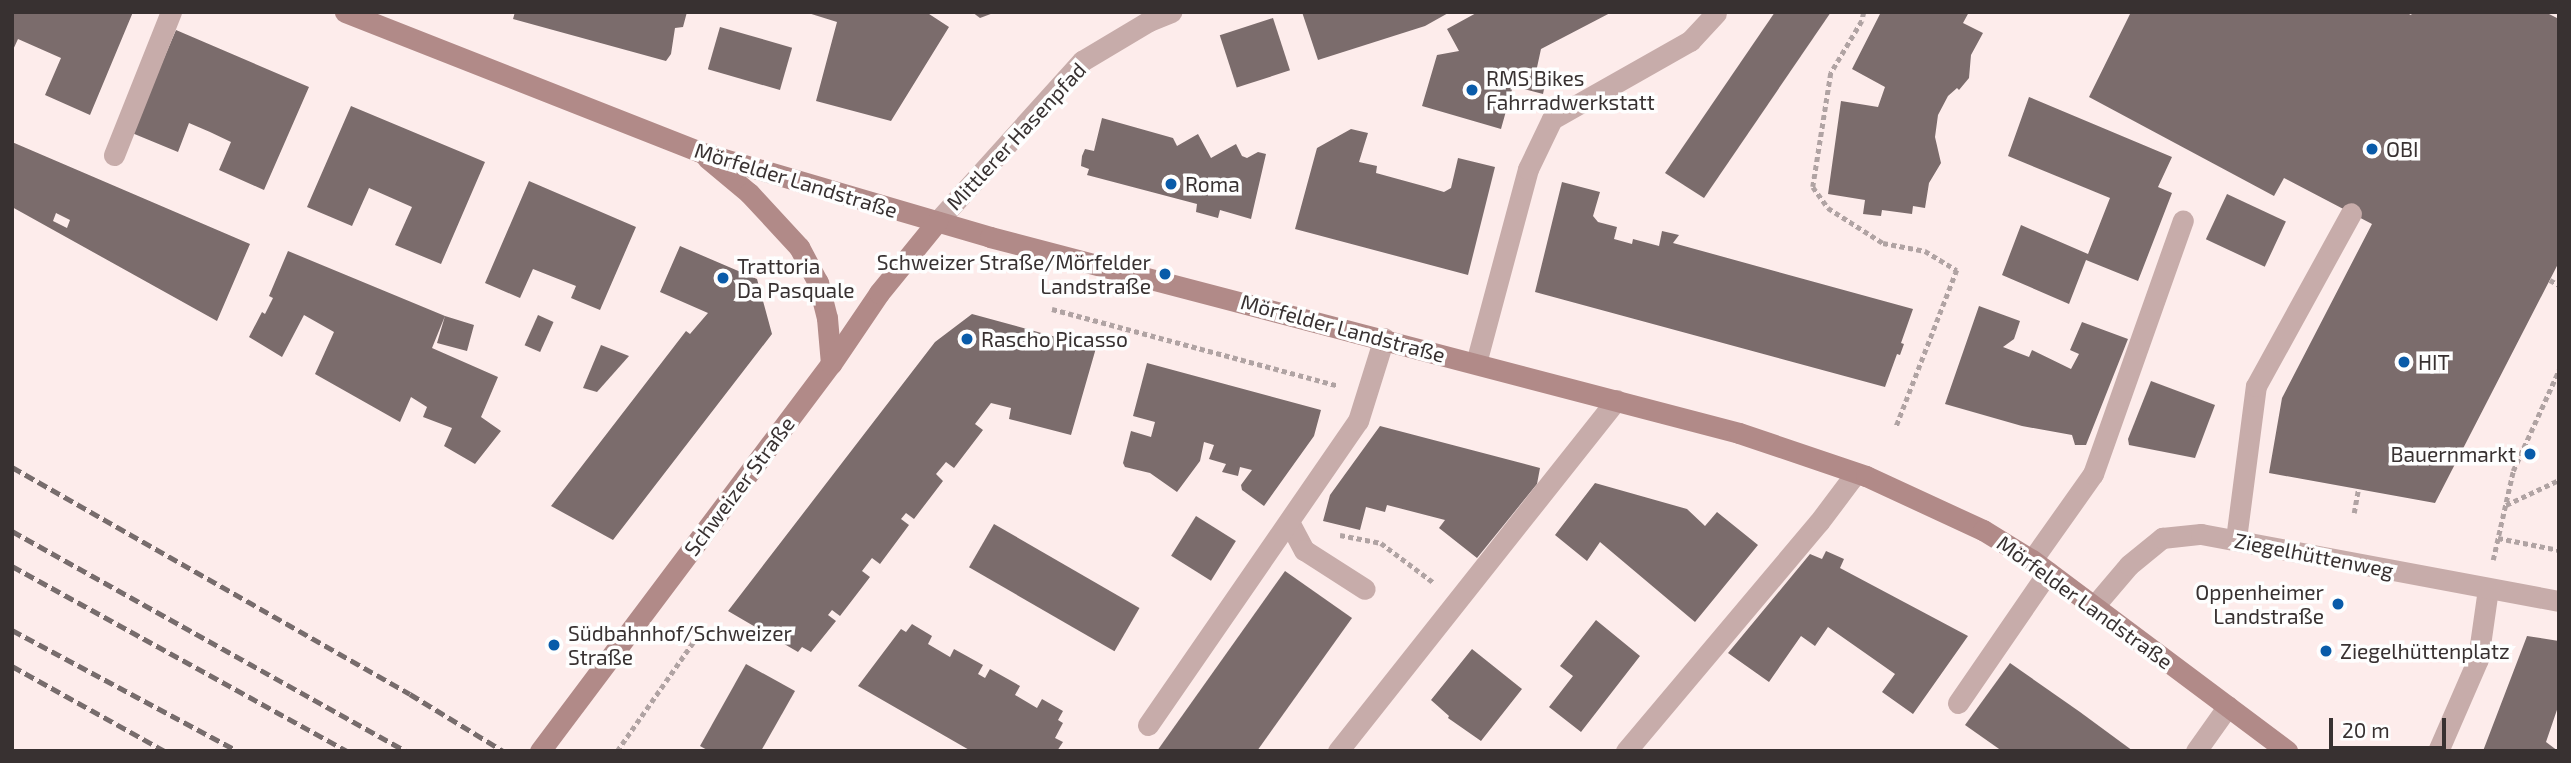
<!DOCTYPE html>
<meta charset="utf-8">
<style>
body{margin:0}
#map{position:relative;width:2571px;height:763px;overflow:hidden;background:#fdeceb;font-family:"Exo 2",sans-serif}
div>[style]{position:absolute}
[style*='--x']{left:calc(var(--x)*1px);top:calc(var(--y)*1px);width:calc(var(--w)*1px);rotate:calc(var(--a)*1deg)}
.building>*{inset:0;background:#7b6c6c;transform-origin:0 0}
.path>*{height:4.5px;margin-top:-2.25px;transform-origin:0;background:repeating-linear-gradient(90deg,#b0a3a3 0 5px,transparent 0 8.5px)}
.lane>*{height:21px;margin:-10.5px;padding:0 10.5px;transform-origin:10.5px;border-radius:10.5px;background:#c7acaa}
.street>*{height:21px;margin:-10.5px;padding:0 10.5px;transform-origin:10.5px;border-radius:10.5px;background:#c7acaa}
.secondary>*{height:21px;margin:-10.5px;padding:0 10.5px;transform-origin:10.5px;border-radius:10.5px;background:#b18a88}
.rail>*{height:5px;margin-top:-2.5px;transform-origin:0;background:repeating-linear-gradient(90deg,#776c6c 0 10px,transparent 0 15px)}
.dots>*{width:19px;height:19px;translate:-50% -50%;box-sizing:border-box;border:4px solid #fefefe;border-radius:50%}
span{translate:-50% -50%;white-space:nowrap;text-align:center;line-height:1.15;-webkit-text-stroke:7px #fefefe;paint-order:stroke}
.poi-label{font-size:21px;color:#383131}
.left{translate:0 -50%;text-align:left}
.right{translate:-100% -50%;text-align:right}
.street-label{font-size:21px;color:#383131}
.frame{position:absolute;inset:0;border:14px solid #383131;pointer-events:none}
.scale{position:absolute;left:2329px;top:718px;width:117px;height:32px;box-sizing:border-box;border:4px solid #383131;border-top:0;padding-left:9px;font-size:21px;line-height:24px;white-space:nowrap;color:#383131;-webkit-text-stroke:5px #fefefe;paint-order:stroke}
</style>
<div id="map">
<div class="building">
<div style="clip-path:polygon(12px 12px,133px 12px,90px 115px,45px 95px,61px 58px,18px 39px,12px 52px)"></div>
<div style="clip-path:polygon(515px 12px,687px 12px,683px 27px,675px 28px,671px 54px,666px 61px,513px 19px)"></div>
<div style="clip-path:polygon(805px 12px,926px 12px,949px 27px,891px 121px,816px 101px,837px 22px)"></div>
<div style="clip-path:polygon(972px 12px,996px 12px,980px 18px)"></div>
<div style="clip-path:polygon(1302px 12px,1450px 12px,1425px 26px,1318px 60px)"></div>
<div style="clip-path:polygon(1478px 12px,1612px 12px,1541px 49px,1536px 72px,1547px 75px,1543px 94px,1513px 86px,1501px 129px,1422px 106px,1437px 55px,1459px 51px,1447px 29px)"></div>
<div style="clip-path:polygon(1775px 12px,1831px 12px,1704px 198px,1665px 173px)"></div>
<div style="clip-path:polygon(1881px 12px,1969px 12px,1963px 23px,1983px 33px,1971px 55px,1969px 78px,1959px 90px,1957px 88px,1948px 96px,1938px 115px,1935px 137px,1941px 163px,1929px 183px,1925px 208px,1913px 206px,1912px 214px,1882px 210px,1881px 216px,1863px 214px,1865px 200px,1828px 194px,1841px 101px,1878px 107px,1885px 87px,1852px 69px)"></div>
<div style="clip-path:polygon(2131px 12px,2405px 12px,2411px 15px,2413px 12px,2545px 12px,2559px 19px,2559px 262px,2435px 503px,2269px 473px,2282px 398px,2372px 224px,2284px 178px,2274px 196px,2089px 97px)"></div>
<div style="left:1273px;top:18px;width:55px;height:56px;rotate:72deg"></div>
<div style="left:720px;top:27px;width:75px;height:44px;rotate:16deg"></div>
<div style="clip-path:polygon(176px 30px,309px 87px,264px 190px,219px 170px,231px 142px,210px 132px,189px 123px,178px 152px,132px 133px)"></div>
<div style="clip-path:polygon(2029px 97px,2172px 157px,2158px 187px,2172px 193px,2138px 281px,2086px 260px,2069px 304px,2002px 275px,2021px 225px,2088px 254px,2110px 198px,2008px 156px)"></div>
<div style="clip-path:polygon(351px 106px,485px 162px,441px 264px,395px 245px,412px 207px,369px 188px,352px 226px,307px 207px)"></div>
<div style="clip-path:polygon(1102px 118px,1173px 138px,1177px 146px,1198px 134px,1211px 158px,1236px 144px,1242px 156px,1247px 158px,1258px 152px,1266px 154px,1251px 219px,1220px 210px,1218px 218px,1196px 212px,1197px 204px,1087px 175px,1089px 169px,1081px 166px,1082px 156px,1085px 149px,1094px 151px)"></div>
<div style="clip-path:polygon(1351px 129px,1368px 133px,1359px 162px,1377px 166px,1376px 173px,1427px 187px,1444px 192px,1451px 188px,1458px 158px,1495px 167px,1468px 275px,1295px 229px,1317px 148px)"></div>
<div style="clip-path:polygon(evenodd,12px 142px,250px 244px,217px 321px,12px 207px,12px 142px,56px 213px,70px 220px,67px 228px,53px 221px,56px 213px)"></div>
<div style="clip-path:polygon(529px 181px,636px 227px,600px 310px,571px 298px,576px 286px,533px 269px,520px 298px,485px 283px)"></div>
<div style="clip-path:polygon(1562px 182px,1600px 192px,1593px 216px,1598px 222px,1617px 227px,1614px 239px,1632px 244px,1633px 239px,1659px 246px,1662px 231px,1679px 235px,1673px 243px,1913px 309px,1901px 343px,1904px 344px,1900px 355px,1897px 354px,1885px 387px,1535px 292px)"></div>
<div style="left:2227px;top:194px;width:65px;height:50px;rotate:25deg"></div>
<div style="clip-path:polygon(680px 246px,757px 279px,772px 334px,613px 540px,551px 506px,686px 331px,690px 334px,708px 313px,660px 292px)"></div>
<div style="clip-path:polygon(288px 251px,445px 316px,474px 325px,467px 351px,437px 343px,445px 316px,432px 348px,498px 377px,481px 417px,501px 431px,475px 464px,444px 446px,452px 428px,423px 417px,427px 407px,411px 397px,400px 422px,315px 374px,334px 332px,304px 315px,282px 357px,249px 337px,262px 312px,265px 314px,273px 298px,269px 296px)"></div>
<div style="clip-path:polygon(1979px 306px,2020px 321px,2014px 339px,2003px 347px,2029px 357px,2032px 350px,2071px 369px,2079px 354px,2070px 350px,2082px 322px,2128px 339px,2086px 445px,2075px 445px,2072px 435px,2022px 426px,1945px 404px)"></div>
<div style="clip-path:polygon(972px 314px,1096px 348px,1071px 435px,1009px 419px,1011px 408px,991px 403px,975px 424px,983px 430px,954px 468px,946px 462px,936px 474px,943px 481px,914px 519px,906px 513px,901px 519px,909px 525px,880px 564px,872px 558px,862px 571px,870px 577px,840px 616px,832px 610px,828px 615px,836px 621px,811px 652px,802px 647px,798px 652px,728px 611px,935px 342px)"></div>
<div style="left:538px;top:315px;width:17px;height:33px;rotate:24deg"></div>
<div style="clip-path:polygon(601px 345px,629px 356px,597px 392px,583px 388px)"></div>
<div style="clip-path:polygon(1147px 363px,1321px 410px,1314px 436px,1264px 506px,1242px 490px,1241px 485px,1252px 470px,1240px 467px,1238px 476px,1222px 472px,1226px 464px,1209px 459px,1214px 445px,1204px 442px,1200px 461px,1177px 492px,1150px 473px,1125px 467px,1123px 463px,1131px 431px,1151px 437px,1155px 422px,1133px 416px)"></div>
<div style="clip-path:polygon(2151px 381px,2215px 405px,2195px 458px,2129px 445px,2128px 439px)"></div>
<div style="clip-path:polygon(1380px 426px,1540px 468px,1537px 484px,1477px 558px,1439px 528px,1445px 520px,1387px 505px,1385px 512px,1366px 507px,1360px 530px,1323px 521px,1330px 495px)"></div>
<div style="clip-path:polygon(1595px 483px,1687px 509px,1705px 526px,1717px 512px,1758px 545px,1695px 622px,1600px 542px,1587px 561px,1555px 535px)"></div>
<div style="left:1196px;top:516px;width:47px;height:47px;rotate:32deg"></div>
<div style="left:994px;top:524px;width:168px;height:50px;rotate:30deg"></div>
<div style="clip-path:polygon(1826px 551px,1844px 559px,1840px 568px,1968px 636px,1913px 714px,1882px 692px,1895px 674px,1828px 627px,1815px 646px,1801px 636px,1769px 682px,1728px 653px,1810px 554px,1822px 559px)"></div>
<div style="clip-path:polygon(1285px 571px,1352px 618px,1257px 751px,1157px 751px)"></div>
<div style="clip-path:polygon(1596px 620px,1640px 656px,1581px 732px,1549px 707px,1573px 676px,1560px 666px)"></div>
<div style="clip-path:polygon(912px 624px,932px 636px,928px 644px,950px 657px,954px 649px,983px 665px,978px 674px,985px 678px,990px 669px,1020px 686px,1015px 695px,1037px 708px,1042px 699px,1063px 711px,1058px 720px,1063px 723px,1055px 738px,1063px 742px,1057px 751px,971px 751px,858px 686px,901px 629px,906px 632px)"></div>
<div style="clip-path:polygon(2527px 636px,2559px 641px,2559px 704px,2546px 742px,2558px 751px,2483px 751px)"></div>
<div style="clip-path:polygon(1472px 649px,1522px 689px,1481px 741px,1448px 718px,1449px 716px,1431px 700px)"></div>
<div style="clip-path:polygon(2010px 663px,2080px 712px,2133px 751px,2002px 751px,1965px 725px)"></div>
<div style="clip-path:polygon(746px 664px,795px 691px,761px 751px,709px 751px,700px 746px)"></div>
</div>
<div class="path">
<div style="--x:1864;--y:12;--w:9;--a:103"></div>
<div style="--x:1862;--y:21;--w:61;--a:120.8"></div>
<div style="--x:1831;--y:73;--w:115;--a:99"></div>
<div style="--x:1813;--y:187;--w:26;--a:54"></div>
<div style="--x:1828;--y:208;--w:65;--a:32.5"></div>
<div style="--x:1883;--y:243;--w:43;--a:10.8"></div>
<div style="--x:1925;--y:251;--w:37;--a:31"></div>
<div style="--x:1957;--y:270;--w:168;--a:111.2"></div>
<div style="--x:2550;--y:280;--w:10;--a:29"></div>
<div style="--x:1052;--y:309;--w:297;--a:15"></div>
<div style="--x:2506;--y:505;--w:59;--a:-25.3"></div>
<div style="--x:2354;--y:513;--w:23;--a:-80"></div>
<div style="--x:1340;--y:535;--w:42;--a:11"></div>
<div style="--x:1381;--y:543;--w:65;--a:36.9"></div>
<div style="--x:2498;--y:538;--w:62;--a:11.1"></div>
<div style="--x:2493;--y:560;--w:91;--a:-77.3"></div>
<div style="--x:2513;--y:471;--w:111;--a:-65.5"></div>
<div style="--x:617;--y:751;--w:146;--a:-55"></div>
</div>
<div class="lane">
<div style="--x:114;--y:155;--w:154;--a:-68.3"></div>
<div style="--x:1476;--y:363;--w:201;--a:-75"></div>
<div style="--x:1528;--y:169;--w:55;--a:-64.4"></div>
<div style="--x:1552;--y:119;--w:159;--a:-29.5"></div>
<div style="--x:1690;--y:41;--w:38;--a:-47"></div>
<div style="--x:1289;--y:522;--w:32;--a:62"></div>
<div style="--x:1304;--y:550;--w:72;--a:32.6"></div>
<div style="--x:2236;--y:539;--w:154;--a:-82.6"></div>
<div style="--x:2256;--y:386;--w:197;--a:-61.2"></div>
<div style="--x:2032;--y:560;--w:105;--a:-54.7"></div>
<div style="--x:2093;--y:474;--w:269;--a:-70.5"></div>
<div style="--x:1958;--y:703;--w:159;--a:-55.5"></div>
<div style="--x:1148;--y:725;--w:369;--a:-55.4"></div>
<div style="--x:1358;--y:421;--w:87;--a:-72.6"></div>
<div style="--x:1338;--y:751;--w:448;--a:-51.6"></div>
<div style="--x:1626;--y:751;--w:299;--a:-49.9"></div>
<div style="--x:1819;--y:522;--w:55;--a:-53.1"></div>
<div style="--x:1852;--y:478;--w:6;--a:-90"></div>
<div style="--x:2196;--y:751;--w:55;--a:-54.6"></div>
<div style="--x:2438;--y:751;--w:100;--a:-66.5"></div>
<div style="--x:2478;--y:659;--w:71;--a:-81.9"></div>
</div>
<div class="street">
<div style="--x:937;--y:222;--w:217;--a:-48"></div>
<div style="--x:1082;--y:61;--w:78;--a:-30.8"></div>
<div style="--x:1149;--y:21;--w:24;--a:-22"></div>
<div style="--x:2095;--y:605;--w:52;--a:-49.6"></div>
<div style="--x:2129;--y:565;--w:43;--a:-39.3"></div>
<div style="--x:2162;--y:538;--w:39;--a:-6"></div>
<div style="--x:2201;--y:534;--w:364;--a:10.6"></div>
</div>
<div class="secondary">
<div style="--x:345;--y:12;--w:382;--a:21.5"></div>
<div style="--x:700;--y:152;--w:302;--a:16.3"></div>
<div style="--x:990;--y:237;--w:774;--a:14.66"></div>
<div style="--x:1739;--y:433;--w:134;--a:18.7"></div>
<div style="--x:1866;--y:476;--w:129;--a:24.8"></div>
<div style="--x:1983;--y:530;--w:57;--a:31.5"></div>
<div style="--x:2032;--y:560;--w:319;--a:36.8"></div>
<div style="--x:707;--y:158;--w:55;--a:39.8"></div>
<div style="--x:749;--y:193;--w:74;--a:47.2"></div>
<div style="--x:799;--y:247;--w:40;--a:62"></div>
<div style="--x:818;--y:282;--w:37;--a:76"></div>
<div style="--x:827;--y:318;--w:46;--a:85"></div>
<div style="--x:540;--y:751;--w:484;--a:-53.1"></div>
<div style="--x:831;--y:364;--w:86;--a:-55.9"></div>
<div style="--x:879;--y:293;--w:92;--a:-50.8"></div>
</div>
<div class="rail">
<div style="--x:12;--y:467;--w:458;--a:29.7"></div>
<div style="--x:410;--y:694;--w:109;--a:31.5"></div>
<div style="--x:12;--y:531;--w:451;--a:29.2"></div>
<div style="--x:12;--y:566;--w:383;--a:28.9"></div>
<div style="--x:12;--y:630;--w:256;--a:28.2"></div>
<div style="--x:12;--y:666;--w:175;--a:29.1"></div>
</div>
<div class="dots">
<div style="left:1472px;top:90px;background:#095ba9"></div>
<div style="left:2372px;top:149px;background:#095ba9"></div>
<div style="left:1171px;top:184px;background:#095ba9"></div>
<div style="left:1165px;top:274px;background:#095ba9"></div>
<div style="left:723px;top:278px;background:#095ba9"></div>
<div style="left:967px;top:339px;background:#095ba9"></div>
<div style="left:2404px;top:362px;background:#095ba9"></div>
<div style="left:2530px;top:454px;background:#095ba9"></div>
<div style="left:2338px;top:604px;background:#095ba9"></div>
<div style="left:554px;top:645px;background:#095ba9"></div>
<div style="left:2326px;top:651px;background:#095ba9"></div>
</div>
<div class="poi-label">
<span class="left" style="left:1486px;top:90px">RMS Bikes<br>Fahrradwerkstatt</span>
<span class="left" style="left:2386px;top:149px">OBI</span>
<span class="left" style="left:1185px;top:184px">Roma</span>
<span class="right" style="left:1151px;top:274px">Schweizer Straße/Mörfelder<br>Landstraße</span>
<span class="left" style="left:737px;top:278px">Trattoria<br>Da Pasquale</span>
<span class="left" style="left:981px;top:339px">Rascho Picasso</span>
<span class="left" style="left:2418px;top:362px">HIT</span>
<span class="right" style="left:2516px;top:454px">Bauernmarkt</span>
<span class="right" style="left:2324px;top:604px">Oppenheimer<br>Landstraße</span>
<span class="left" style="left:568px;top:645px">Südbahnhof/Schweizer<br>Straße</span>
<span class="left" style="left:2340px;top:651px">Ziegelhüttenplatz</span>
</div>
<div class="street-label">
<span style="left:1016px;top:136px;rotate:-47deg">Mittlerer Hasenpfad</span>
<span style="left:796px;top:180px;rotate:17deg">Mörfelder Landstraße</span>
<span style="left:1343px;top:328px;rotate:15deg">Mörfelder Landstraße</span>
<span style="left:739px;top:486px;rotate:-53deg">Schweizer Straße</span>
<span style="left:2314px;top:555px;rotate:11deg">Ziegelhüttenweg</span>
<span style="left:2085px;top:602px;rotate:36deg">Mörfelder Landstraße</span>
</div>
<div class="frame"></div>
<div class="scale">20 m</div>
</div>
